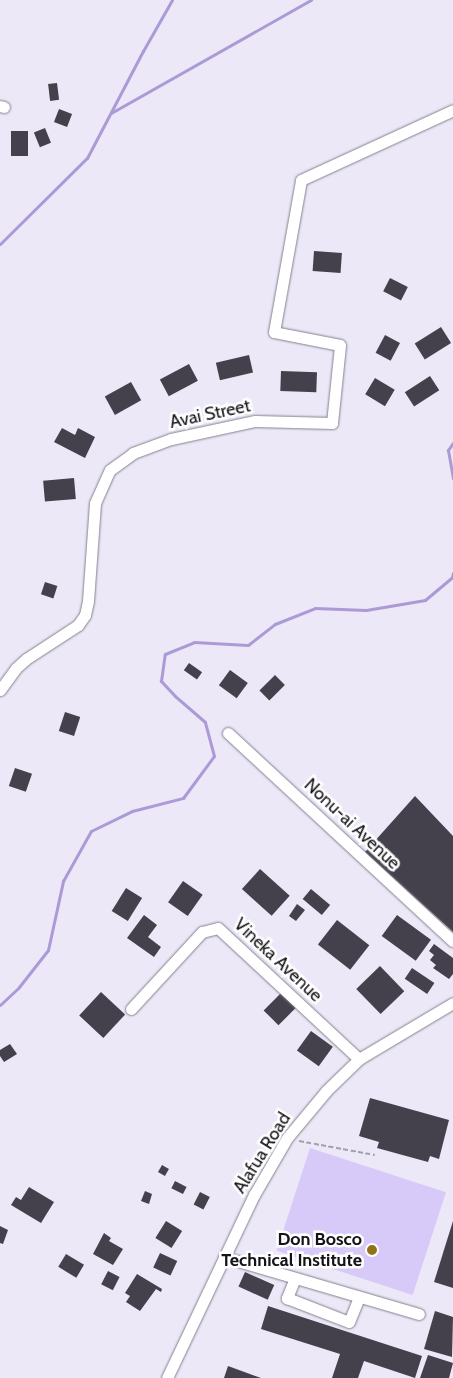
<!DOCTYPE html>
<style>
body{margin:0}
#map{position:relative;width:453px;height:1378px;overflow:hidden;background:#ece8f7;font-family:Cabin,sans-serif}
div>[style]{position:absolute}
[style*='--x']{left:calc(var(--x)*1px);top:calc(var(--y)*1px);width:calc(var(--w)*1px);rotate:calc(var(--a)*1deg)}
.green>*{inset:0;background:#d7caf9;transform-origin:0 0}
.stream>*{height:3px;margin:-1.5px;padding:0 1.5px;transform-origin:1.5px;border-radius:1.5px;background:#ac9ad7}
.building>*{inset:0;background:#44414c;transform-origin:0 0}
.path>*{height:2px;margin-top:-1px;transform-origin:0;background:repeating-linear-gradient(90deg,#a3a0ab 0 5px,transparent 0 7.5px)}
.roads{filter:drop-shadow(0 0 1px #84818e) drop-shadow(0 0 1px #84818e)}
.minor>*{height:11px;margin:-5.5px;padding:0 5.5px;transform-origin:5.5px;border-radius:5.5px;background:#fff}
.dots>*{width:14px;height:14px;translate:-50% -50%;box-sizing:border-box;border:2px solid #fff;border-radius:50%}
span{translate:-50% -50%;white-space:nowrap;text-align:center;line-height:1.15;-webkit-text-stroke:5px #fff;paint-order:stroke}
.street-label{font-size:18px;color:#141318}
.poi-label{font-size:18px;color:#141318;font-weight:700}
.right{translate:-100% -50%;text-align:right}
</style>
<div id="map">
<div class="green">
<div style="left:310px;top:1148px;width:143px;height:108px;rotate:18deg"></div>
</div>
<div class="stream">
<div style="--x:111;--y:113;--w:230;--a:-29.5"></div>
<div style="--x:0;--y:244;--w:122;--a:-44.7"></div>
<div style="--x:87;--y:158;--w:121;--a:-62.4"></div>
<div style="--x:143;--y:51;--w:59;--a:-60.4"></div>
<div style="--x:453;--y:443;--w:9;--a:126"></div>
<div style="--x:448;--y:450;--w:29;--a:80"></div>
<div style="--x:0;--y:1005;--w:26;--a:-43"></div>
<div style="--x:19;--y:987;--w:47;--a:-51.9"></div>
<div style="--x:48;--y:950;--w:71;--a:-77.7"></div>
<div style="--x:63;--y:881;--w:57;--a:-60.8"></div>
<div style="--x:91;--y:831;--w:46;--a:-26"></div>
<div style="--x:132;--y:811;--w:53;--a:-14.3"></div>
<div style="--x:183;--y:798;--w:52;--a:-53.6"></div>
<div style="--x:214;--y:756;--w:35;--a:-105"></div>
<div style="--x:205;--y:722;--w:40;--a:-139"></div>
<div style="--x:175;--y:696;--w:21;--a:-133"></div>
<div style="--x:161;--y:681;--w:27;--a:-82"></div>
<div style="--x:165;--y:654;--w:31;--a:-22"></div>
<div style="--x:194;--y:642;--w:54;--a:3.2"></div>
<div style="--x:248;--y:645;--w:34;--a:-38"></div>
<div style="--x:275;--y:624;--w:43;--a:-21.8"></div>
<div style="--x:315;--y:608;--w:51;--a:2.2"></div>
<div style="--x:366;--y:610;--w:60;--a:-9.6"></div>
<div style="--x:425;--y:600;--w:35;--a:-40"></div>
<div style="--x:452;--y:577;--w:4;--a:-76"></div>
</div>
<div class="building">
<div style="left:57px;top:83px;width:17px;height:9px;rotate:83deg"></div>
<div style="left:59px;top:109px;width:14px;height:14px;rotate:21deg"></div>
<div style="left:45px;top:128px;width:16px;height:12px;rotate:68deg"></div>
<div style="left:28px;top:131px;width:25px;height:17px;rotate:90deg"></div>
<div style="left:314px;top:251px;width:28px;height:20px;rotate:4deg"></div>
<div style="left:390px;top:278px;width:20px;height:15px;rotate:27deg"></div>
<div style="left:441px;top:327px;width:19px;height:31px;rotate:58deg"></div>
<div style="left:385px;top:335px;width:17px;height:20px;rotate:28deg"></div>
<div style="left:249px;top:355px;width:18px;height:34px;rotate:77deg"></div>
<div style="left:189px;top:364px;width:19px;height:33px;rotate:62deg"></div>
<div style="left:281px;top:371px;width:36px;height:20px;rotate:2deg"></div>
<div style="left:430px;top:376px;width:17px;height:30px;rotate:57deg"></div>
<div style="left:375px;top:378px;width:23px;height:19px;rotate:31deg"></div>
<div style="left:131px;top:382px;width:21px;height:30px;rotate:61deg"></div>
<div style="clip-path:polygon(62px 428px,75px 435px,78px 428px,95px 437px,85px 458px,54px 442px)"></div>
<div style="left:74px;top:478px;width:21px;height:31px;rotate:85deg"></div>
<div style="left:45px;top:582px;width:13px;height:13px;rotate:18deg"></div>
<div style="left:189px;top:663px;width:16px;height:9px;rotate:35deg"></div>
<div style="left:230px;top:670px;width:22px;height:19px;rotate:36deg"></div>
<div style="left:275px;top:675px;width:14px;height:22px;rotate:45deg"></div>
<div style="left:65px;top:712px;width:16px;height:20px;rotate:18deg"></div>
<div style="left:15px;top:768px;width:18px;height:19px;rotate:19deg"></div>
<div style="clip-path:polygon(415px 796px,453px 836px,453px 932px,365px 852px)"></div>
<div style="left:260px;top:869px;width:40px;height:27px;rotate:42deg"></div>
<div style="left:183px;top:881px;width:24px;height:26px;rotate:35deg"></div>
<div style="left:126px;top:888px;width:19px;height:27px;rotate:32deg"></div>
<div style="left:311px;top:889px;width:25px;height:13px;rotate:40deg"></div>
<div style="clip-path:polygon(297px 904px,305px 910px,296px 921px,289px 916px)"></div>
<div style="clip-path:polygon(144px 915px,157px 925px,148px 937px,161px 947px,154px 957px,127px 938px)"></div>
<div style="left:397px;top:915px;width:42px;height:26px;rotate:36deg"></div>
<div style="left:337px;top:920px;width:41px;height:31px;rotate:38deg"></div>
<div style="clip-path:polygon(434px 944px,453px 958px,453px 974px,449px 979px,433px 968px,436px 965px,430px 960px,434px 955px,429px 951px)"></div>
<div style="left:380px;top:966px;width:35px;height:33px;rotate:46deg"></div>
<div style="left:412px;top:968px;width:27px;height:13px;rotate:34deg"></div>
<div style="left:101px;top:992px;width:33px;height:32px;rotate:43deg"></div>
<div style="left:282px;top:992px;width:21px;height:26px;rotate:45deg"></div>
<div style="left:311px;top:1031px;width:27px;height:24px;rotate:36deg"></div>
<div style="clip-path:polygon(10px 1044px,17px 1054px,4px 1062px,0 1056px,0 1050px)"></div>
<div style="clip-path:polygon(370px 1098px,449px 1120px,439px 1159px,430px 1156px,428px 1162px,377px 1148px,379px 1142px,359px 1136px)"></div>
<div style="left:162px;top:1165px;width:8px;height:8px;rotate:30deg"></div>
<div style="left:175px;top:1181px;width:13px;height:8px;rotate:27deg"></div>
<div style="clip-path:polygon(29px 1187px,54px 1202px,41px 1223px,11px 1205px,16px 1197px,21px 1200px)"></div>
<div style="clip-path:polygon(145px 1191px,152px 1194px,149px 1204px,141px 1201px)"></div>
<div style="left:200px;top:1192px;width:11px;height:14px;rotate:27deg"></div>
<div style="left:166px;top:1221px;width:19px;height:20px;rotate:32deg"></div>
<div style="clip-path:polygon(453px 1221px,453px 1288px,434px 1282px)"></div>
<div style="clip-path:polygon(0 1226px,8px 1230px,3px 1244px,0 1243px)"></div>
<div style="clip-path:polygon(104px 1233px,111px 1238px,109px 1241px,123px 1249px,113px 1265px,93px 1254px)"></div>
<div style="left:160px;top:1253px;width:19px;height:16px;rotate:25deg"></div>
<div style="left:66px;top:1254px;width:21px;height:15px;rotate:31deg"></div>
<div style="left:108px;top:1271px;width:13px;height:15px;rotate:27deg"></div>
<div style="left:245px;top:1272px;width:32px;height:16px;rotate:24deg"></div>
<div style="clip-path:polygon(137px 1274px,162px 1289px,161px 1292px,156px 1289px,140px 1311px,126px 1302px,130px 1296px,125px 1293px)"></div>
<div style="clip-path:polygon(268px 1306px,422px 1356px,415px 1378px,364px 1361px,358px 1378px,332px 1378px,340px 1354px,261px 1329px)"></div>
<div style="clip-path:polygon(435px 1311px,453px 1317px,452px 1357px,424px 1349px)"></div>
<div style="clip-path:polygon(428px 1355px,453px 1363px,449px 1378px,420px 1378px)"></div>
<div style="clip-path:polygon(228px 1366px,261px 1378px,224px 1378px)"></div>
</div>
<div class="path">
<div style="--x:299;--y:1141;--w:77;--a:10.4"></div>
</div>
<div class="roads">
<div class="minor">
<div style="--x:0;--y:106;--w:4;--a:14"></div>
<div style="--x:0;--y:690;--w:27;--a:-54"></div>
<div style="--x:16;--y:668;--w:13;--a:-42"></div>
<div style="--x:26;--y:659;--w:62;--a:-33.2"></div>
<div style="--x:78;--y:625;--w:12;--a:-55"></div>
<div style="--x:85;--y:615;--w:14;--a:-78"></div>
<div style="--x:88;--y:601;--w:98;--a:-85.9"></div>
<div style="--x:95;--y:503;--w:36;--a:-66"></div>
<div style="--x:110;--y:470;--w:29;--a:-36"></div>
<div style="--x:133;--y:453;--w:40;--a:-20.2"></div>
<div style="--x:171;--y:439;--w:86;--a:-12.1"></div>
<div style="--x:255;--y:421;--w:77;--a:1.5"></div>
<div style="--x:332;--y:423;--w:78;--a:-84.1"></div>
<div style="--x:340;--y:345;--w:67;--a:-168.9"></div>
<div style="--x:274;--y:332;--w:154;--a:-79.9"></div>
<div style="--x:301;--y:180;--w:167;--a:-24.7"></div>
<div style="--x:228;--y:733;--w:306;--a:42.8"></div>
<div style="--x:131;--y:1009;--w:105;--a:-47.3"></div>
<div style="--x:202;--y:932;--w:16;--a:-14"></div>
<div style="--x:218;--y:928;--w:192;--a:42.9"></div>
<div style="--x:224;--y:1257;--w:203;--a:16.3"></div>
<div style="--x:295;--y:1278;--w:22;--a:112"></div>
<div style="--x:287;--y:1298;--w:66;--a:21.2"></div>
<div style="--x:349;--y:1322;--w:27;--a:-68"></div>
<div style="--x:167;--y:1378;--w:203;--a:-64.6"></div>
<div style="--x:254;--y:1195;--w:66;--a:-59.9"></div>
<div style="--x:287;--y:1138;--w:62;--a:-50.2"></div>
<div style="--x:327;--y:1090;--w:45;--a:-44.1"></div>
<div style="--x:359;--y:1059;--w:109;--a:-30.8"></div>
</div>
</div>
<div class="dots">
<div style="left:372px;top:1250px;background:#917218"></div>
</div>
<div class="street-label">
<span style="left:210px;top:414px;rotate:-12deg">Avai Street</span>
<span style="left:352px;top:824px;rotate:43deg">Nonu-ai Avenue</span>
<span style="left:278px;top:960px;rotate:43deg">Vineka Avenue</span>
<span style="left:262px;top:1153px;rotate:-58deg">Alafua Road</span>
</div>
<div class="poi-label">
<span class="right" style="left:362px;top:1250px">Don Bosco<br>Technical Institute</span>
</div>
</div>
